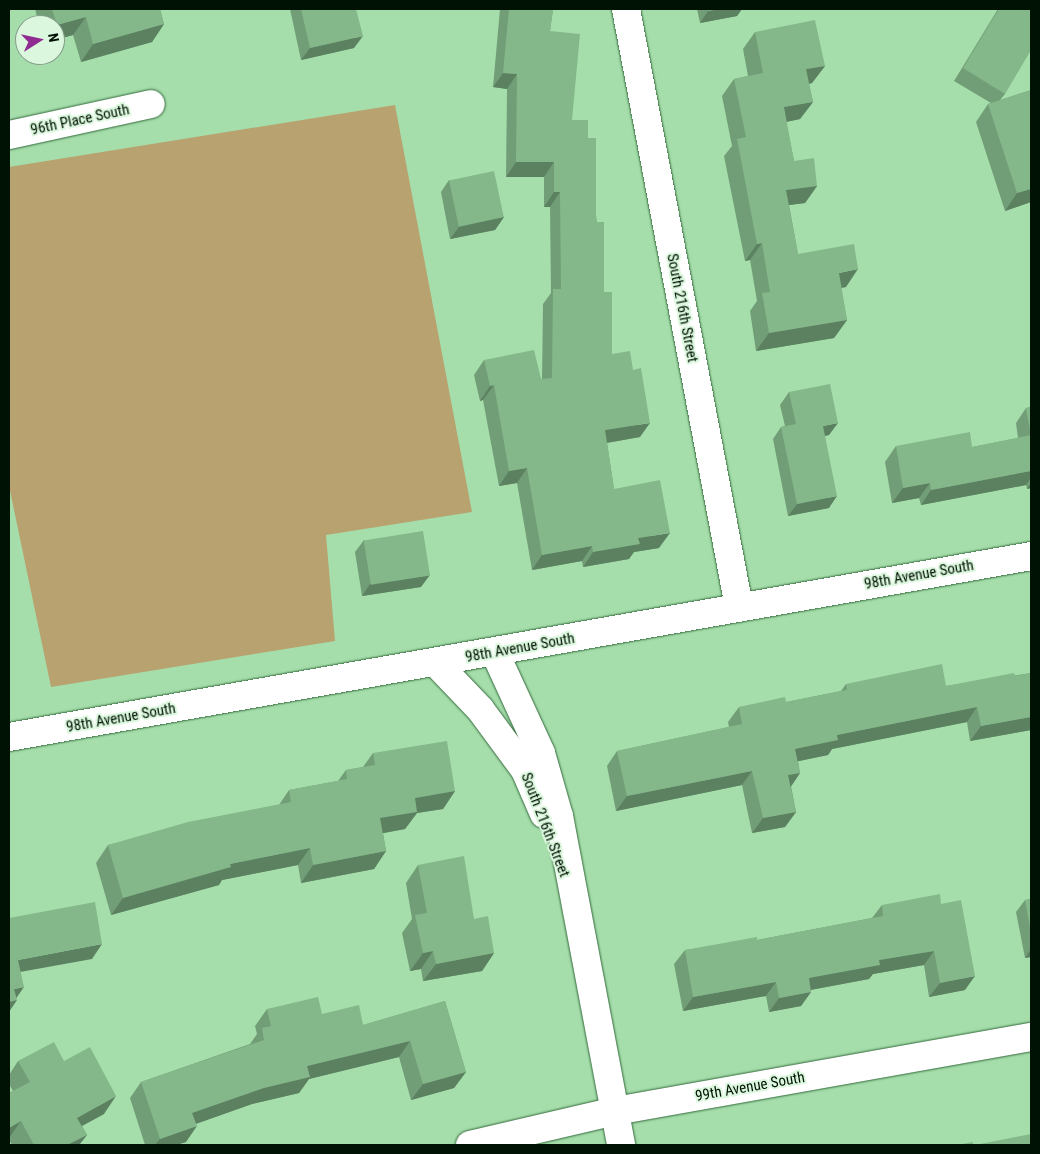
<!DOCTYPE html>
<style>
body{margin:0}
#map{position:relative;width:1040px;height:1154px;overflow:hidden;background:#a5deab;font-family:"Roboto Condensed",sans-serif}
div>[style]{position:absolute}
[style*='--x']{left:calc(var(--x)*1px);top:calc(var(--y)*1px);width:calc(var(--w)*1px);rotate:calc(var(--a)*1deg)}
.green>*{inset:0;background:#b8a270}
.roads{filter:drop-shadow(0 0 1px #356a3d) drop-shadow(0 0 1px #356a3d)}
.minor>*{height:28px;margin:-14px;padding:0 14px;transform-origin:14px;border-radius:14px;background:#fff}
.wall>*{inset:0;background:#729e77}
.shaded-wall>*{inset:0;background:#5c8161}
.building>*{inset:0;background:#84b88a;transform-origin:0 0}
span{translate:-50% -50%;white-space:nowrap;text-align:center;line-height:1.15;-webkit-text-stroke:4px #dbf7dd;paint-order:stroke}
.street-label{font-size:15px;color:#001203}
.frame{position:absolute;inset:0;border:10px solid #001203;pointer-events:none}
.north{position:absolute;left:15px;top:15px;width:50px;height:50px;box-sizing:border-box;background:#dbf7dd;border:1px solid #839b86;border-radius:50%;rotate:80deg;font-size:14px;font-weight:700;line-height:20px;text-align:center;color:#001203}
.north::after{content:'';display:block;margin:auto;width:18px;height:22px;background:#902b91;clip-path:polygon(50% 0,100% 100%,50% 72%,0 100%)}
</style>
<div id="map">
<div class="green">
<div style="clip-path:polygon(395px 105px,472px 512px,326px 535px,335px 641px,51px 687px,9px 486px,9px 167px)"></div>
</div>
<div class="roads">
<div class="minor">
<div style="--x:626;--y:9;--w:609;--a:79.3"></div>
<div style="--x:9;--y:135;--w:145;--a:-12.3"></div>
<div style="--x:495;--y:653;--w:110;--a:65.3"></div>
<div style="--x:541;--y:753;--w:66;--a:74.1"></div>
<div style="--x:559;--y:816;--w:335;--a:79.3"></div>
<div style="--x:436;--y:663;--w:64;--a:46.3"></div>
<div style="--x:480;--y:709;--w:76;--a:53.6"></div>
<div style="--x:525;--y:770;--w:48;--a:66.6"></div>
<div style="--x:9;--y:737;--w:1038;--a:-10.04"></div>
<div style="--x:470;--y:1145;--w:149;--a:-13.2"></div>
<div style="--x:615;--y:1111;--w:423;--a:-10.1"></div>
</div>
</div>
<div class="wall">
<div style="clip-path:polygon(35px 9px,160px 9px,164px 24px,152px 42px,81px 62px,73px 35px,55px 40px,55px 25px,39px 25px)"></div>
<div style="clip-path:polygon(290px 9px,356px 9px,354px 48px,301px 60px)"></div>
<div style="clip-path:polygon(500px 9px,553px 9px,550px 31px,572px 120px,588px 138px,604px 292px,612px 354px,640px 437px,607px 443px,614px 489px,659px 548px,634px 552px,629px 559px,583px 567px,582px 561px,532px 570px,517px 483px,499px 486px,483px 400px,480px 401px,474px 375px,484px 360px,542px 379px,543px 304px,551px 293px,550px 207px,544px 207px,544px 177px,506px 177px,507px 89px,493px 87px)"></div>
<div style="clip-path:polygon(697px 9px,742px 9px,737px 16px,700px 23px)"></div>
<div style="clip-path:polygon(998px 9px,1031px 9px,1005px 94px,1000px 100px,1031px 90px,1031px 202px,1005px 211px,976px 122px,988px 104px,991px 103px,954px 81px)"></div>
<div style="clip-path:polygon(755px 32px,825px 66px,812px 83px,809px 84px,813px 102px,800px 119px,786px 122px,794px 161px,817px 186px,805px 203px,789px 205px,798px 254px,846px 287px,841px 288px,847px 320px,834px 338px,756px 351px,750px 311px,757px 301px,750px 260px,745px 261px,724px 156px,732px 146px,722px 96px,734px 79px,748px 76px,743px 49px)"></div>
<div style="clip-path:polygon(449px 180px,504px 217px,495px 230px,450px 239px,441px 192px)"></div>
<div style="clip-path:polygon(789px 392px,829px 435px,825px 436px,829px 508px,788px 516px,773px 439px,781px 427px,785px 426px,780px 405px)"></div>
<div style="clip-path:polygon(1031px 407px,1031px 488px,1027px 489px,1026px 485px,921px 505px,919px 498px,892px 503px,885px 462px,896px 446px,972px 447px,1018px 438px,1016px 423px,1026px 408px)"></div>
<div style="clip-path:polygon(364px 540px,421px 587px,362px 596px,355px 552px)"></div>
<div style="clip-path:polygon(1031px 673px,1031px 730px,970px 741px,967px 722px,832px 749px,828px 755px,798px 761px,800px 773px,791px 786px,796px 812px,785px 827px,752px 833px,742px 785px,616px 811px,607px 766px,617px 751px,729px 727px,728px 722px,739px 707px,786px 702px,841px 691px,846px 684px,946px 686px)"></div>
<div style="clip-path:polygon(373px 753px,455px 791px,443px 809px,417px 813px,405px 829px,383px 833px,386px 851px,374px 869px,301px 883px,298px 865px,222px 880px,219px 885px,111px 915px,96px 863px,108px 845px,279px 805px,289px 790px,338px 781px,346px 770px,363px 767px)"></div>
<div style="clip-path:polygon(418px 865px,474px 919px,494px 953px,482px 971px,423px 981px,421px 969px,410px 971px,402px 933px,412px 919px,406px 883px)"></div>
<div style="clip-path:polygon(1031px 899px,1031px 957px,1025px 958px,1016px 912px,1025px 900px)"></div>
<div style="clip-path:polygon(941px 904px,965px 990px,929px 997px,924px 965px,873px 974px,869px 979px,811px 990px,811px 992px,801px 1006px,769px 1012px,766px 996px,683px 1011px,674px 964px,685px 950px,757px 940px,872px 918px,882px 905px)"></div>
<div style="clip-path:polygon(445px 1001px,466px 1072px,454px 1088px,411px 1100px,399px 1057px,309px 1079px,299px 1093px,252px 1104px,196px 1124px,186px 1142px,176px 1145px,145px 1145px,130px 1098px,141px 1082px,250px 1044px,257px 1034px,255px 1026px,267px 1009px,322px 1014px,363px 1025px)"></div>
<div style="clip-path:polygon(18px 1061px,64px 1061px,104px 1114px,82px 1126px,87px 1135px,79px 1145px,12px 1145px,9px 1140px,9px 1093px,13px 1091px,9px 1084px,9px 1075px)"></div>
</div>
<div class="shaded-wall">
<div style="clip-path:polygon(720px 9px,742px 9px,737px 16px,700px 23px,708px 11px)"></div>
<div style="clip-path:polygon(86px 17px,73px 35px,55px 40px,55px 27px,57px 25px)"></div>
<div style="clip-path:polygon(164px 24px,152px 42px,81px 62px,93px 44px)"></div>
<div style="clip-path:polygon(363px 36px,354px 48px,301px 60px,310px 48px)"></div>
<div style="clip-path:polygon(825px 66px,812px 83px,794px 87px,806px 69px)"></div>
<div style="clip-path:polygon(503px 73px,517px 74px,507px 89px,493px 87px)"></div>
<div style="clip-path:polygon(813px 102px,800px 119px,771px 125px,784px 107px)"></div>
<div style="clip-path:polygon(516px 162px,554px 162px,544px 177px,506px 177px)"></div>
<div style="clip-path:polygon(817px 186px,805px 203px,774px 207px,786px 190px)"></div>
<div style="clip-path:polygon(1031px 189px,1031px 202px,1005px 211px,1017px 193px)"></div>
<div style="clip-path:polygon(554px 192px,560px 192px,550px 207px,544px 207px)"></div>
<div style="clip-path:polygon(504px 217px,495px 230px,450px 239px,459px 227px)"></div>
<div style="clip-path:polygon(762px 243px,750px 260px,745px 261px,757px 244px)"></div>
<div style="clip-path:polygon(858px 269px,846px 287px,827px 290px,839px 273px)"></div>
<div style="clip-path:polygon(847px 320px,834px 338px,756px 351px,769px 333px)"></div>
<div style="clip-path:polygon(494px 385px,483px 400px,480px 401px,490px 386px)"></div>
<div style="clip-path:polygon(650px 423px,640px 437px,594px 445px,605px 430px)"></div>
<div style="clip-path:polygon(838px 423px,829px 435px,814px 438px,823px 426px)"></div>
<div style="clip-path:polygon(527px 468px,517px 483px,499px 486px,509px 471px)"></div>
<div style="clip-path:polygon(1031px 471px,1031px 478px,1026px 485px,921px 505px,931px 490px)"></div>
<div style="clip-path:polygon(930px 483px,919px 498px,892px 503px,903px 488px)"></div>
<div style="clip-path:polygon(1031px 483px,1031px 488px,1027px 489px)"></div>
<div style="clip-path:polygon(837px 496px,829px 508px,788px 516px,797px 504px)"></div>
<div style="clip-path:polygon(670px 533px,659px 548px,634px 552px,629px 559px,583px 567px,593px 552px,638px 538px)"></div>
<div style="clip-path:polygon(592px 546px,582px 561px,532px 570px,542px 555px)"></div>
<div style="clip-path:polygon(430px 575px,421px 587px,362px 596px,370px 584px)"></div>
<div style="clip-path:polygon(977px 707px,967px 722px,832px 749px,828px 755px,785px 764px,795px 749px,837px 735px)"></div>
<div style="clip-path:polygon(1031px 717px,1031px 730px,970px 741px,981px 726px)"></div>
<div style="clip-path:polygon(752px 771px,742px 785px,616px 811px,627px 796px)"></div>
<div style="clip-path:polygon(800px 773px,790px 788px,788px 775px)"></div>
<div style="clip-path:polygon(455px 791px,443px 809px,417px 813px,405px 829px,368px 836px,380px 818px,415px 798px)"></div>
<div style="clip-path:polygon(796px 812px,785px 827px,752px 833px,763px 818px)"></div>
<div style="clip-path:polygon(310px 848px,298px 865px,222px 880px,219px 885px,111px 915px,123px 898px,230px 864px)"></div>
<div style="clip-path:polygon(386px 851px,374px 869px,301px 883px,313px 865px)"></div>
<div style="clip-path:polygon(102px 944px,92px 959px,9px 974px,18px 960px)"></div>
<div style="clip-path:polygon(1031px 949px,1031px 957px,1025px 958px)"></div>
<div style="clip-path:polygon(433px 951px,421px 969px,410px 971px,423px 953px)"></div>
<div style="clip-path:polygon(934px 951px,924px 965px,873px 974px,869px 979px,799px 992px,809px 978px,879px 960px)"></div>
<div style="clip-path:polygon(494px 953px,482px 971px,423px 981px,436px 964px)"></div>
<div style="clip-path:polygon(975px 976px,965px 990px,929px 997px,940px 983px)"></div>
<div style="clip-path:polygon(776px 982px,766px 996px,683px 1011px,693px 997px)"></div>
<div style="clip-path:polygon(24px 987px,15px 1000px,17px 1000px,9px 1012px,9px 997px,14px 989px)"></div>
<div style="clip-path:polygon(811px 992px,801px 1006px,769px 1012px,779px 998px)"></div>
<div style="clip-path:polygon(410px 1041px,399px 1057px,309px 1079px,299px 1093px,252px 1104px,181px 1129px,192px 1113px,307px 1066px)"></div>
<div style="clip-path:polygon(466px 1072px,454px 1088px,411px 1100px,423px 1084px)"></div>
<div style="clip-path:polygon(116px 1096px,104px 1114px,65px 1135px,77px 1118px)"></div>
<div style="clip-path:polygon(21px 1121px,9px 1138px,9px 1128px)"></div>
<div style="clip-path:polygon(197px 1126px,186px 1142px,176px 1145px,155px 1145px,160px 1139px)"></div>
<div style="clip-path:polygon(87px 1135px,79px 1145px,67px 1145px)"></div>
</div>
<div class="building">
<div style="clip-path:polygon(52px 9px,160px 9px,164px 24px,93px 44px,86px 17px,57px 25px)"></div>
<div style="clip-path:polygon(301px 9px,356px 9px,363px 36px,310px 48px)"></div>
<div style="clip-path:polygon(509px 9px,553px 9px,550px 31px,580px 34px,572px 120px,588px 120px,588px 138px,596px 138px,596px 222px,604px 222px,604px 292px,612px 292px,612px 354px,630px 351px,633px 370px,641px 368px,650px 423px,605px 430px,614px 489px,660px 480px,670px 533px,638px 538px,640px 544px,593px 552px,592px 546px,542px 555px,527px 468px,509px 471px,494px 385px,490px 386px,484px 360px,534px 350px,541px 379px,552px 378px,553px 289px,561px 289px,560px 192px,554px 192px,554px 162px,516px 162px,517px 74px,503px 73px)"></div>
<div style="clip-path:polygon(708px 9px,720px 9px,708px 11px)"></div>
<div style="clip-path:polygon(999px 9px,1031px 9px,1031px 50px,1005px 94px,963px 68px)"></div>
<div style="clip-path:polygon(815px 20px,825px 66px,806px 69px,813px 102px,784px 107px,794px 161px,814px 158px,817px 186px,786px 190px,798px 254px,854px 244px,858px 269px,839px 273px,847px 320px,769px 333px,762px 293px,770px 292px,762px 243px,757px 244px,737px 139px,746px 137px,734px 79px,763px 73px,755px 32px)"></div>
<div style="clip-path:polygon(1031px 90px,1031px 189px,1017px 193px,988px 104px)"></div>
<div style="left:494px;top:171px;width:47px;height:46px;rotate:78deg"></div>
<div style="clip-path:polygon(830px 384px,838px 423px,823px 426px,837px 496px,797px 504px,781px 427px,796px 424px,789px 392px)"></div>
<div style="clip-path:polygon(1031px 407px,1031px 471px,931px 490px,930px 483px,903px 488px,896px 446px,970px 432px,972px 447px,1031px 435px,1026px 408px)"></div>
<div style="left:423px;top:531px;width:45px;height:60px;rotate:81deg"></div>
<div style="clip-path:polygon(942px 664px,946px 686px,1014px 673px,1015px 676px,1031px 673px,1031px 717px,981px 726px,977px 707px,837px 735px,838px 740px,795px 749px,800px 773px,788px 775px,796px 812px,763px 818px,752px 771px,627px 796px,617px 751px,742px 724px,739px 707px,785px 697px,786px 702px,847px 690px,846px 684px)"></div>
<div style="clip-path:polygon(447px 741px,455px 791px,415px 798px,417px 812px,380px 818px,386px 851px,313px 865px,310px 848px,230px 864px,231px 867px,123px 898px,108px 845px,188px 822px,291px 802px,289px 790px,347px 779px,346px 770px,375px 765px,373px 753px)"></div>
<div style="clip-path:polygon(464px 856px,474px 919px,488px 916px,494px 953px,436px 964px,433px 951px,423px 953px,415px 915px,427px 913px,418px 865px)"></div>
<div style="clip-path:polygon(940px 894px,941px 904px,961px 900px,975px 976px,940px 983px,934px 951px,879px 960px,880px 965px,809px 978px,811px 992px,779px 998px,776px 982px,693px 997px,685px 950px,757px 937px,757px 940px,883px 916px,882px 905px)"></div>
<div style="clip-path:polygon(1031px 899px,1031px 933px,1025px 900px)"></div>
<div style="clip-path:polygon(95px 902px,102px 944px,18px 960px,24px 987px,14px 989px,17px 1000px,9px 1002px,9px 918px)"></div>
<div style="clip-path:polygon(318px 997px,322px 1014px,359px 1005px,363px 1025px,445px 1001px,466px 1072px,423px 1084px,410px 1041px,307px 1066px,310px 1077px,264px 1088px,192px 1113px,197px 1126px,160px 1139px,141px 1082px,264px 1040px,262px 1028px,271px 1026px,267px 1009px)"></div>
<div style="clip-path:polygon(54px 1042px,64px 1061px,90px 1047px,116px 1096px,77px 1118px,87px 1135px,67px 1145px,34px 1145px,21px 1121px,9px 1128px,9px 1093px,30px 1082px,18px 1061px)"></div>
<div style="clip-path:polygon(1031px 1134px,1031px 1145px,975px 1145px)"></div>
<div style="clip-path:polygon(973px 1142px,973px 1145px,957px 1145px)"></div>
</div>
<div class="street-label">
<span style="left:80px;top:120px;rotate:-12deg">96th Place South</span>
<span style="left:682px;top:308px;rotate:79deg">South 216th Street</span>
<span style="left:919px;top:575px;rotate:-10deg">98th Avenue South</span>
<span style="left:520px;top:648px;rotate:-10deg">98th Avenue South</span>
<span style="left:121px;top:718px;rotate:-10deg">98th Avenue South</span>
<span style="left:545px;top:825px;rotate:69deg">South 216th Street</span>
<span style="left:750px;top:1087px;rotate:-10deg">99th Avenue South</span>
</div>
<div class="frame"></div>
<div class="north">N</div>
</div>
